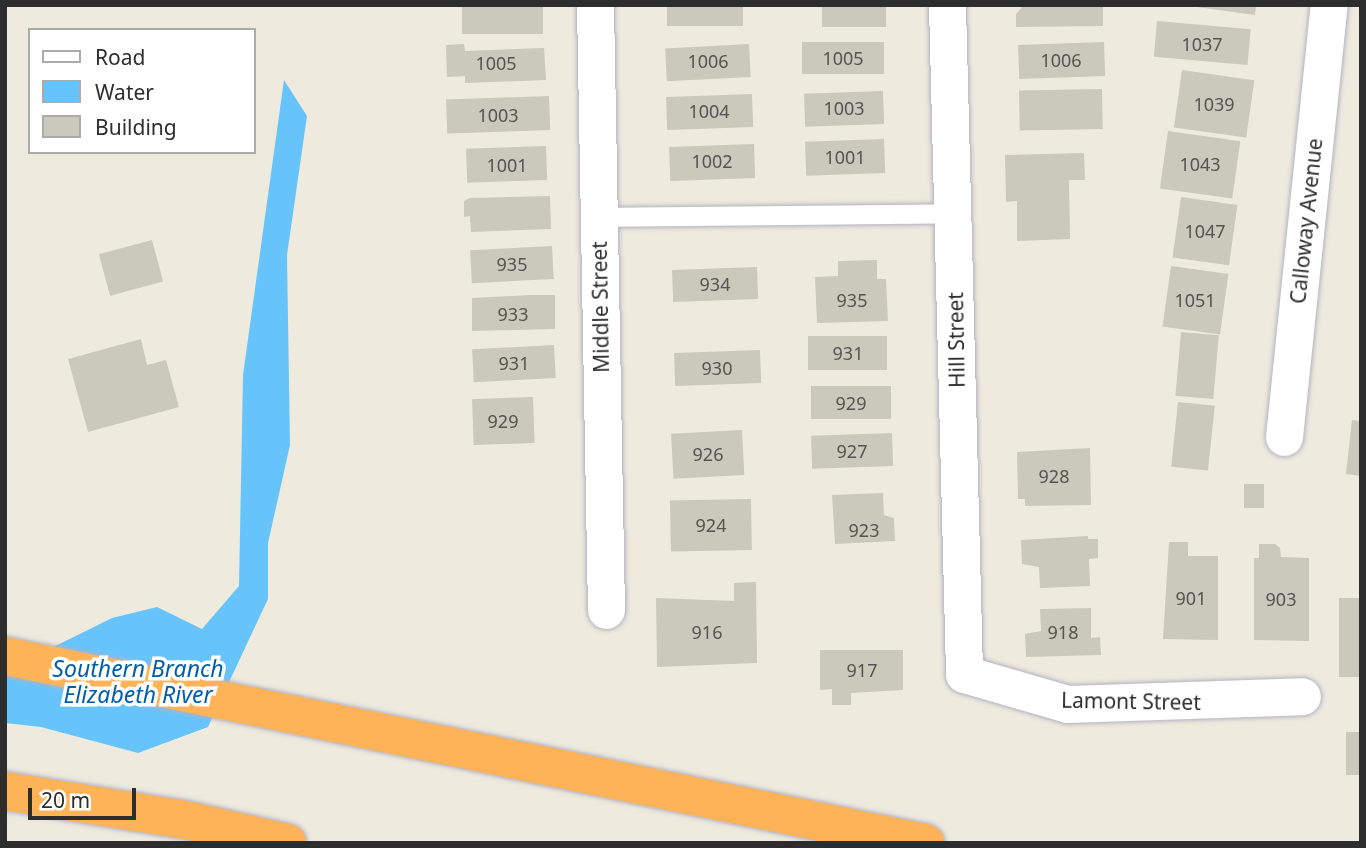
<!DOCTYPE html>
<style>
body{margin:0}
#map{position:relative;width:1366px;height:848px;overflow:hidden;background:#efeade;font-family:"Noto Sans",sans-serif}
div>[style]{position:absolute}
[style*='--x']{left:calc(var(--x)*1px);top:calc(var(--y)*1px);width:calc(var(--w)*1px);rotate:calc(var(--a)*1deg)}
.water>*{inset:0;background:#67c4fb}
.building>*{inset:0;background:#cbc8bc;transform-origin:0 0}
.roads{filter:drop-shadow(0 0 2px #b2b3c1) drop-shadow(0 0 2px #b2b3c1)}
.service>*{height:19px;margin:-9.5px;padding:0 9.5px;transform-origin:9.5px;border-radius:9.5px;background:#fff}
.minor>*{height:37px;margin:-18.5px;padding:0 18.5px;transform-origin:18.5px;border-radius:18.5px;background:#fff}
.motorway>*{height:38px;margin:-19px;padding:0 19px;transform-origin:19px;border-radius:19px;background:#ffb359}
span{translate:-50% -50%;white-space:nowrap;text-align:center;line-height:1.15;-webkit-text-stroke:7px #fff;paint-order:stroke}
.number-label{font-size:18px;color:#545451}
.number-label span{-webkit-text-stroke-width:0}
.street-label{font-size:21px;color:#2d2d2d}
.water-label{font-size:23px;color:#005fad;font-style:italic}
.frame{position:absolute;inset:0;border:7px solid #2d2d2d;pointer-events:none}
.legend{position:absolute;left:28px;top:28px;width:228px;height:126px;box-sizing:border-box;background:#fff;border:2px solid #ababab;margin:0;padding:9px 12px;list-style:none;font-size:21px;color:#2d2d2d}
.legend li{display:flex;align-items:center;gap:14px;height:35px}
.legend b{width:35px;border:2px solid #ababab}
.scale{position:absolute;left:28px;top:788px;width:108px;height:32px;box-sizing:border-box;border:4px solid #2d2d2d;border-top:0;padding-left:9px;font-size:21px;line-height:24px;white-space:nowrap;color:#2d2d2d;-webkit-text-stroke:5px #fff;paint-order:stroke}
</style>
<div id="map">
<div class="water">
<div style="clip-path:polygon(284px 80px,307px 116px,287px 255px,290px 445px,268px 543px,268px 599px,208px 727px,138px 753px,41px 727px,5px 723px,5px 671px,112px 618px,157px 607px,202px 629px,239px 586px,243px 375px)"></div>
</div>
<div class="building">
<div style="left:462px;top:5px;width:81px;height:29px"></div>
<div style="left:667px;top:5px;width:76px;height:21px"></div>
<div style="left:822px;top:5px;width:64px;height:22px"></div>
<div style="clip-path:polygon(1024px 5px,1103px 5px,1103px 26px,1016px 27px,1016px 14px)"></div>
<div style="clip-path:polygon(1182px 5px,1256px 5px,1255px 15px)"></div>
<div style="left:1157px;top:21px;width:94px;height:36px;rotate:5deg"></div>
<div style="left:802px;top:42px;width:82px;height:32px"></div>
<div style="left:1104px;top:42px;width:34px;height:86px;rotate:88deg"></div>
<div style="clip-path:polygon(464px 44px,465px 51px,544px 48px,546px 80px,465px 83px,465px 76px,447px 77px,446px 45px)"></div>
<div style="left:749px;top:44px;width:33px;height:84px;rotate:87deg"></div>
<div style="left:1182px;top:70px;width:73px;height:58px;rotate:8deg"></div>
<div style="left:1102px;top:89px;width:40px;height:83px;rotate:89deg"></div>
<div style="left:883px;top:91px;width:33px;height:79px;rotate:88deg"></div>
<div style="left:752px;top:94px;width:33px;height:86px;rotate:88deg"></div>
<div style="left:549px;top:96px;width:34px;height:103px;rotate:88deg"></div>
<div style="left:1168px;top:131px;width:73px;height:58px;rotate:8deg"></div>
<div style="left:884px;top:139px;width:34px;height:79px;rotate:88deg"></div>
<div style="left:754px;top:144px;width:34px;height:85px;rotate:88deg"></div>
<div style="left:546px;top:146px;width:34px;height:80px;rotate:88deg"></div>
<div style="clip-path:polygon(1084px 153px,1085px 180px,1069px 180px,1070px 239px,1017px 241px,1017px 201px,1006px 202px,1005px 155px)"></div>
<div style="clip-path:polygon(550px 196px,551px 229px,471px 232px,470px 216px,464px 217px,464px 201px,470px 198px)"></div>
<div style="left:1181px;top:197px;width:57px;height:61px;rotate:8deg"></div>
<div style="left:152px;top:240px;width:43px;height:55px;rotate:75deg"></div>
<div style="left:552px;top:246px;width:33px;height:82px;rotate:87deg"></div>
<div style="clip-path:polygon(877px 260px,877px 279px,886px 279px,888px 321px,817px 323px,815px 277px,838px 276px,838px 261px)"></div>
<div style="left:1171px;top:266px;width:58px;height:61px;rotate:8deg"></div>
<div style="left:757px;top:267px;width:32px;height:85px;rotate:88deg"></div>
<div style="clip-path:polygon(531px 295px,555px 295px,555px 329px,472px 331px,472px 298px)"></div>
<div style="left:1181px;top:332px;width:38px;height:64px;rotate:5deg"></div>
<div style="left:887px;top:336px;width:34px;height:79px;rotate:90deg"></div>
<div style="clip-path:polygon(141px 339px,147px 365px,166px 360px,179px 407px,88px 432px,68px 359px)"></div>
<div style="left:554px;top:345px;width:33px;height:82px;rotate:87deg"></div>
<div style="left:760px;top:350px;width:33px;height:86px;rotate:88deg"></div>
<div style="left:891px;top:386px;width:33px;height:80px;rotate:90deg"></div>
<div style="left:533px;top:397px;width:46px;height:61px;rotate:88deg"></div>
<div style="left:1178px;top:402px;width:37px;height:65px;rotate:6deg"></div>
<div style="clip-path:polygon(1352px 420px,1361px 421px,1361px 476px,1346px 474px)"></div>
<div style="left:742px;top:430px;width:45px;height:71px;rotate:87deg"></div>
<div style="left:892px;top:433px;width:33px;height:81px;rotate:88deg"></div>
<div style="clip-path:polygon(1090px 448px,1091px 505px,1025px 506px,1025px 499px,1018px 499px,1017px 452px)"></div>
<div style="left:1244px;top:484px;width:20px;height:24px"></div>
<div style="clip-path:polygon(883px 493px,884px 515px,894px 518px,895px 541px,835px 544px,832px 495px)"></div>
<div style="left:751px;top:499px;width:51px;height:81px;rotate:89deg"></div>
<div style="clip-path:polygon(1088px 536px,1088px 539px,1098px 539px,1098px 558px,1089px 559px,1090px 586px,1040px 588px,1039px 567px,1022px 564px,1021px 540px)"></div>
<div style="clip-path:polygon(1169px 542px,1188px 542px,1188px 556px,1218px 556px,1218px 640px,1163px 639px)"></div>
<div style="clip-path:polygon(1259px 544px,1275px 544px,1280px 548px,1281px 557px,1309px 558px,1309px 641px,1254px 640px,1254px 558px,1259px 558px)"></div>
<div style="clip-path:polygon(756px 582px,757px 663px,657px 667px,656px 598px,734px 601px,734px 583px)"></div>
<div style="left:1339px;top:598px;width:22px;height:79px"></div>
<div style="clip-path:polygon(1091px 608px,1091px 638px,1100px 637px,1101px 655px,1026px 657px,1025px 634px,1041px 631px,1040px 609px)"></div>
<div style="clip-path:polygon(820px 650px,903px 650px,903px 690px,851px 693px,851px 705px,832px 705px,832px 689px,820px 690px)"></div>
<div style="left:1346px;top:732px;width:15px;height:43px"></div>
</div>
<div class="roads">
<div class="service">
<div style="--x:599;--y:217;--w:354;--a:-0.6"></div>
</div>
<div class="minor">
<div style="--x:595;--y:5;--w:605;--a:88.96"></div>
<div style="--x:947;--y:5;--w:669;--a:88.54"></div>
<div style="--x:964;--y:674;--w:107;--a:16.2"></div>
<div style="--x:1067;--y:704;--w:235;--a:-1.9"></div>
<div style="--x:1284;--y:437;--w:434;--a:-84.1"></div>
</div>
<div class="motorway">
<div style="--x:5;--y:656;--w:939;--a:11.49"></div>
<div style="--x:5;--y:791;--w:183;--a:9.1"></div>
<div style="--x:186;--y:820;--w:104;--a:12.8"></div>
</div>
</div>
<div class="number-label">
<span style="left:1202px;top:44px">1037</span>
<span style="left:843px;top:58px">1005</span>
<span style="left:1061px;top:60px">1006</span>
<span style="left:708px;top:61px">1006</span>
<span style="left:496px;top:63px">1005</span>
<span style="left:1214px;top:104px">1039</span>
<span style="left:844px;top:108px">1003</span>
<span style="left:709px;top:111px">1004</span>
<span style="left:498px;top:115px">1003</span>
<span style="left:845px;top:157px">1001</span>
<span style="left:712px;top:161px">1002</span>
<span style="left:1200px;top:164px">1043</span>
<span style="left:507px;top:165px">1001</span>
<span style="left:1205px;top:231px">1047</span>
<span style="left:512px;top:264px">935</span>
<span style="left:715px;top:284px">934</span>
<span style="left:852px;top:300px">935</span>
<span style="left:1195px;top:300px">1051</span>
<span style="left:513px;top:314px">933</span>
<span style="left:848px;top:353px">931</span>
<span style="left:514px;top:363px">931</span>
<span style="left:717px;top:368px">930</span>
<span style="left:851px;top:403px">929</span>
<span style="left:503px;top:421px">929</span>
<span style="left:852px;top:451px">927</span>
<span style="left:708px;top:454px">926</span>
<span style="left:1054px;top:476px">928</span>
<span style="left:711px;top:525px">924</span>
<span style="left:864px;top:530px">923</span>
<span style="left:1191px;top:598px">901</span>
<span style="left:1281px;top:599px">903</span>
<span style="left:707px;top:632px">916</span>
<span style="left:1063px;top:632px">918</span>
<span style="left:862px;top:670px">917</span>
</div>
<div class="street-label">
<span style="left:1306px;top:221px;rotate:-84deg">Calloway Avenue</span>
<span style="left:600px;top:307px;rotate:-91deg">Middle Street</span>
<span style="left:956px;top:340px;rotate:-91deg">Hill Street</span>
<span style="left:1131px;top:701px;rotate:1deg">Lamont Street</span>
</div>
<div class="water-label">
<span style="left:138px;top:681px">Southern Branch<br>Elizabeth River</span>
</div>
<div class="frame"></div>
<ul class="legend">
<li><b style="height:9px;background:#fff"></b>Road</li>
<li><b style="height:19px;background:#67c4fb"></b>Water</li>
<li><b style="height:19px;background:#cbc8bc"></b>Building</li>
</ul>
<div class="scale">20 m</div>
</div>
